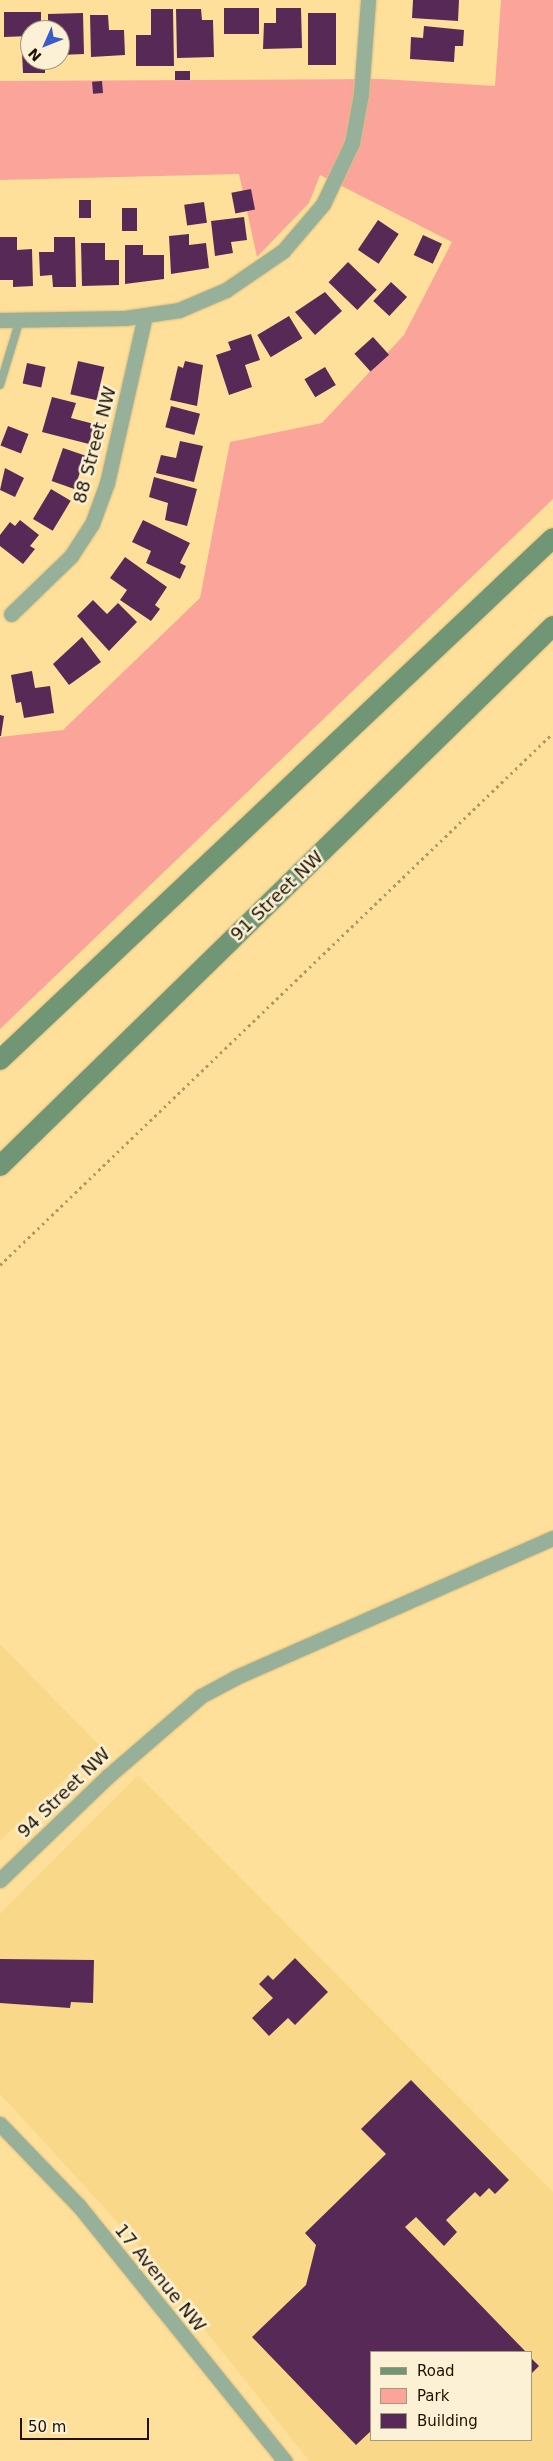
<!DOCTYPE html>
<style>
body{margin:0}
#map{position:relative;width:553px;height:2461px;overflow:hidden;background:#ffe09a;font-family:"DejaVu Sans",sans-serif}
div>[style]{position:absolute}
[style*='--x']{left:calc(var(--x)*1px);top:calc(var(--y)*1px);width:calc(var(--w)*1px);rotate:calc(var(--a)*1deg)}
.built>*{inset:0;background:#fad889}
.green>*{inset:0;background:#faa49a}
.building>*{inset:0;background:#572957;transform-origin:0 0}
.path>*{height:3px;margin-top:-1.5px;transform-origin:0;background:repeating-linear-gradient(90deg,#af9864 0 2.5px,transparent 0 6.5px)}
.roads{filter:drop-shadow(0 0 1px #dbbf81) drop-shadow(0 0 1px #dbbf81)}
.service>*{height:8px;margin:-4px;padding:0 4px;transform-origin:4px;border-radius:4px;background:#97b099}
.minor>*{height:15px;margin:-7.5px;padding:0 7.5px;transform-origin:7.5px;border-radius:7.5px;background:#97b099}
.secondary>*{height:20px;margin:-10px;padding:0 10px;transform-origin:10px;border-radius:10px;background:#719675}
span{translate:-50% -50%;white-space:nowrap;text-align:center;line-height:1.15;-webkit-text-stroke:5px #fcf0d5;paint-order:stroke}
.street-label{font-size:18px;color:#1e1300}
.legend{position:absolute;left:370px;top:2351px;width:162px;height:90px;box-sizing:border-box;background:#fcf0d5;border:1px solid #a39880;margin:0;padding:6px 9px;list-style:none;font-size:15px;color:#1e1300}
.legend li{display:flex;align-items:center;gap:10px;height:25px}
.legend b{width:25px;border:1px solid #a39880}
.north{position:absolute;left:20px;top:20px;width:50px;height:50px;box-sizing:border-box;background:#fcf0d5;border:1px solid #a39880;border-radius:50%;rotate:226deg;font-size:14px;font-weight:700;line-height:20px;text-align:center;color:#1e1300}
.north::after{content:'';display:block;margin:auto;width:18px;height:22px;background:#395bcc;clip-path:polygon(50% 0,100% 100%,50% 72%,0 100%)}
.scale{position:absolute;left:20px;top:2418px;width:129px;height:22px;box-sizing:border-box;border:2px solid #1e1300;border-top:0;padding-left:6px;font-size:15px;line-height:18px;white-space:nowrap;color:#1e1300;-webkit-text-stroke:4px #fcf0d5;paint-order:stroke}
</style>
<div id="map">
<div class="built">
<div style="clip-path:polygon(0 1644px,100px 1746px,0 1841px)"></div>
<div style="clip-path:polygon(evenodd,138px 1775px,553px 2192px,553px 2461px,309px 2461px,131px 2237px,0 2094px,0 1914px,138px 1775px,372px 2352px,532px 2352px,532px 2440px,372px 2440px,372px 2352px)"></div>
</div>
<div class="green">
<div style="clip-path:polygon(501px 0,553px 0,553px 499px,0 1029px,0 737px,63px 730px,200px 598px,230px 442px,322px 423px,404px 335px,452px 242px,320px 175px,309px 203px,257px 257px,239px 174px,0 180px,0 81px,382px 79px,495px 86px)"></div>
</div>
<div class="building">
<div style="clip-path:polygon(413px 0,459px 0,458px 21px,412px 18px)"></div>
<div style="left:224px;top:8px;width:35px;height:26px"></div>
<div style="clip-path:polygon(276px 8px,301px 8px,302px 48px,263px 49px,264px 23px,276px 23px)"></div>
<div style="clip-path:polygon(151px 9px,173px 9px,174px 66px,136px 66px,136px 35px,151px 35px)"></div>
<div style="clip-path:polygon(176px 9px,201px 9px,202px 20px,213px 20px,214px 57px,177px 58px)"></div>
<div style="clip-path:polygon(4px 12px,41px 12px,41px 30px,30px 30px,30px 36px,4px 37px)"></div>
<div style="clip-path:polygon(83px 13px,84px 54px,60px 55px,60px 30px,48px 30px,48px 14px)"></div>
<div style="left:308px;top:13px;width:28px;height:52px"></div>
<div style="clip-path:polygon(90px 15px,108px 15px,109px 30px,124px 30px,125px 55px,91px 57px)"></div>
<div style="clip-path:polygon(424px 26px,464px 30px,463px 46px,455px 46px,454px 62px,410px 59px,411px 37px,423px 38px)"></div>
<div style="clip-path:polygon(30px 52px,30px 60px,45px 60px,45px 73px,23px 73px,22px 53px)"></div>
<div style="left:175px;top:71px;width:15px;height:9px"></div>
<div style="left:102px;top:81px;width:12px;height:10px;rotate:85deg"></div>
<div style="left:251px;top:189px;width:21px;height:20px;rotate:79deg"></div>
<div style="left:79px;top:200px;width:12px;height:18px"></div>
<div style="left:204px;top:202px;width:21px;height:20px;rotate:82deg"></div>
<div style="left:122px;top:208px;width:15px;height:23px"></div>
<div style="clip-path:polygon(244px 217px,247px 240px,231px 242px,233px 253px,215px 256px,211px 221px)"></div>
<div style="left:378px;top:220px;width:25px;height:36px;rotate:34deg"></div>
<div style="clip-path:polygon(189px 234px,189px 245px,206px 243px,209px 268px,171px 274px,169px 236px)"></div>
<div style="left:423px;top:235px;width:21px;height:22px;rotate:25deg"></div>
<div style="clip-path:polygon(0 237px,17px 237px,17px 250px,32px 249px,33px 286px,13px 287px,13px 280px,0 280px)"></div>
<div style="clip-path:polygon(54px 237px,75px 237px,76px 287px,53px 287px,52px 275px,40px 276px,39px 252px,54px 252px)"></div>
<div style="clip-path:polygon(81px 243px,105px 243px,105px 260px,119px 260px,119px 285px,82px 286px)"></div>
<div style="clip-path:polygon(125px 245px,143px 245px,143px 255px,164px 255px,164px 279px,125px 284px)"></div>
<div style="left:348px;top:262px;width:40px;height:28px;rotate:44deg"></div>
<div style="left:391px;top:282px;width:22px;height:26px;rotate:43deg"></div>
<div style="clip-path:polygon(325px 292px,342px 311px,315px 335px,295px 312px)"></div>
<div style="left:289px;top:316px;width:26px;height:37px;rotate:59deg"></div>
<div style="clip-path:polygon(251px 334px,260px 360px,245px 365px,252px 387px,229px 395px,216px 355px,231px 350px,228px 342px)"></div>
<div style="left:373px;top:337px;width:24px;height:25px;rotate:48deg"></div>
<div style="left:78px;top:361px;width:27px;height:34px;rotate:13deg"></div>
<div style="clip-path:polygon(185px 361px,203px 365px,197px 406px,170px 400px,178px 366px,183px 368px)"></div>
<div style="left:27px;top:363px;width:19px;height:21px;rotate:12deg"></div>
<div style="left:325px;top:367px;width:21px;height:24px;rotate:59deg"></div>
<div style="clip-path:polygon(52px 397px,76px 403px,71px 418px,94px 424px,89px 444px,42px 432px)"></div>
<div style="left:171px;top:406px;width:30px;height:22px;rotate:15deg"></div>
<div style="left:8px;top:426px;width:22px;height:21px;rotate:21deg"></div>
<div style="clip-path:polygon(180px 441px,203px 446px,194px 482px,156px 473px,161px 455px,176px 458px)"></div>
<div style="left:63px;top:448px;width:24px;height:35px;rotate:19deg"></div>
<div style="clip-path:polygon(5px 468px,24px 478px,15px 497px,0 490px)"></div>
<div style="clip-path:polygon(154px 477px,197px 489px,187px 526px,165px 520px,168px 503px,149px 497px)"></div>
<div style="left:51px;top:489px;width:23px;height:35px;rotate:31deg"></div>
<div style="clip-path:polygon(20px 520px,39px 535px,30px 546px,35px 549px,23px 564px,0 546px,0 535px,10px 522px,15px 526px)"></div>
<div style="clip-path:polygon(143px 520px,190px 543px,180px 563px,186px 566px,180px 579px,146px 563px,151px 551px,132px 542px)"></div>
<div style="clip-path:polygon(125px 557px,167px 587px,155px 605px,160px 609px,151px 621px,120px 600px,127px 590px,110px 578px)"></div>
<div style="clip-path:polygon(93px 600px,107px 614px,118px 603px,137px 622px,109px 651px,77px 616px)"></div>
<div style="clip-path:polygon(82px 637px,101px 662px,69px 685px,53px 664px)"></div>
<div style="clip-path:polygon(32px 671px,35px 688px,50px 686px,54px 713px,24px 718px,21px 702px,16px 703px,11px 675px)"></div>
<div style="clip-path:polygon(0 715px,4px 716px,1px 736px,0 736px)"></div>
<div style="clip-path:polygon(295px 1958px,328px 1992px,295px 2025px,288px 2018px,269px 2036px,252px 2018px,273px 1998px,259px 1984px,268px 1975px,273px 1980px)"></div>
<div style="clip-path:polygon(0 1959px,94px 1960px,93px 2003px,71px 2002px,70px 2008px,0 2003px)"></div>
<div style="clip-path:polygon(411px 2080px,509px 2180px,495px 2194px,489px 2188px,480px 2197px,475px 2192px,446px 2220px,457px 2232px,444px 2246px,416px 2217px,405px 2227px,526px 2352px,372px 2352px,372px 2430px,356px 2445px,252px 2337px,306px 2285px,316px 2245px,305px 2233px,386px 2154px,361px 2129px)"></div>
<div style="clip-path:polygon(532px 2359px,539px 2366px,532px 2373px)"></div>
</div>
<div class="path">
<div style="--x:0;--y:1265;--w:767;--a:-43.89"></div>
</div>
<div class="roads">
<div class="service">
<div style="--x:0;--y:385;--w:69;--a:-73.1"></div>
</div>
<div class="minor">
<div style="--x:0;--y:320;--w:125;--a:-0.9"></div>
<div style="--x:125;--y:318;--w:55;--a:-8.4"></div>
<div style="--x:179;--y:310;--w:51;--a:-23.1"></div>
<div style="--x:226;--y:290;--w:69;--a:-34.4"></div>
<div style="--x:283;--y:251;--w:62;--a:-49.6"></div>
<div style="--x:323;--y:204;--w:68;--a:-64.6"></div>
<div style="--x:352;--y:143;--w:50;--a:-79.6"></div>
<div style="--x:361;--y:94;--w:94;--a:-85.7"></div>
<div style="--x:11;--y:614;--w:83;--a:-44"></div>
<div style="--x:71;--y:556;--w:38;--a:-57"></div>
<div style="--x:92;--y:524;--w:44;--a:-69.9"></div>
<div style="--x:107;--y:483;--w:171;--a:-77.2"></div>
<div style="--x:0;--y:1880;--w:149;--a:-43.9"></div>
<div style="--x:107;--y:1777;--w:124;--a:-40.8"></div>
<div style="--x:201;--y:1696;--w:40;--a:-28"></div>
<div style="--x:236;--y:1677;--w:346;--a:-23.7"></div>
<div style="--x:0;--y:2124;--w:114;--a:46.1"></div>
<div style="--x:79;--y:2206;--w:328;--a:51.1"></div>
</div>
<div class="secondary">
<div style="--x:0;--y:1060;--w:760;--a:-43.35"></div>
<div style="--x:0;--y:1166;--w:773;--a:-44.32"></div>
</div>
</div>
<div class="street-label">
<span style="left:95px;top:445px;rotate:-75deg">88 Street NW</span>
<span style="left:277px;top:896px;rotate:-44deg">91 Street NW</span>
<span style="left:64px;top:1793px;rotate:-44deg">94 Street NW</span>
<span style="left:160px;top:2278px;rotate:51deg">17 Avenue NW</span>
</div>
<ul class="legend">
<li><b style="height:6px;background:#719675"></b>Road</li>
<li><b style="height:14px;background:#faa49a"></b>Park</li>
<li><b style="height:14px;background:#572957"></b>Building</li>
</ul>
<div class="north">N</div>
<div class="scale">50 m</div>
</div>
